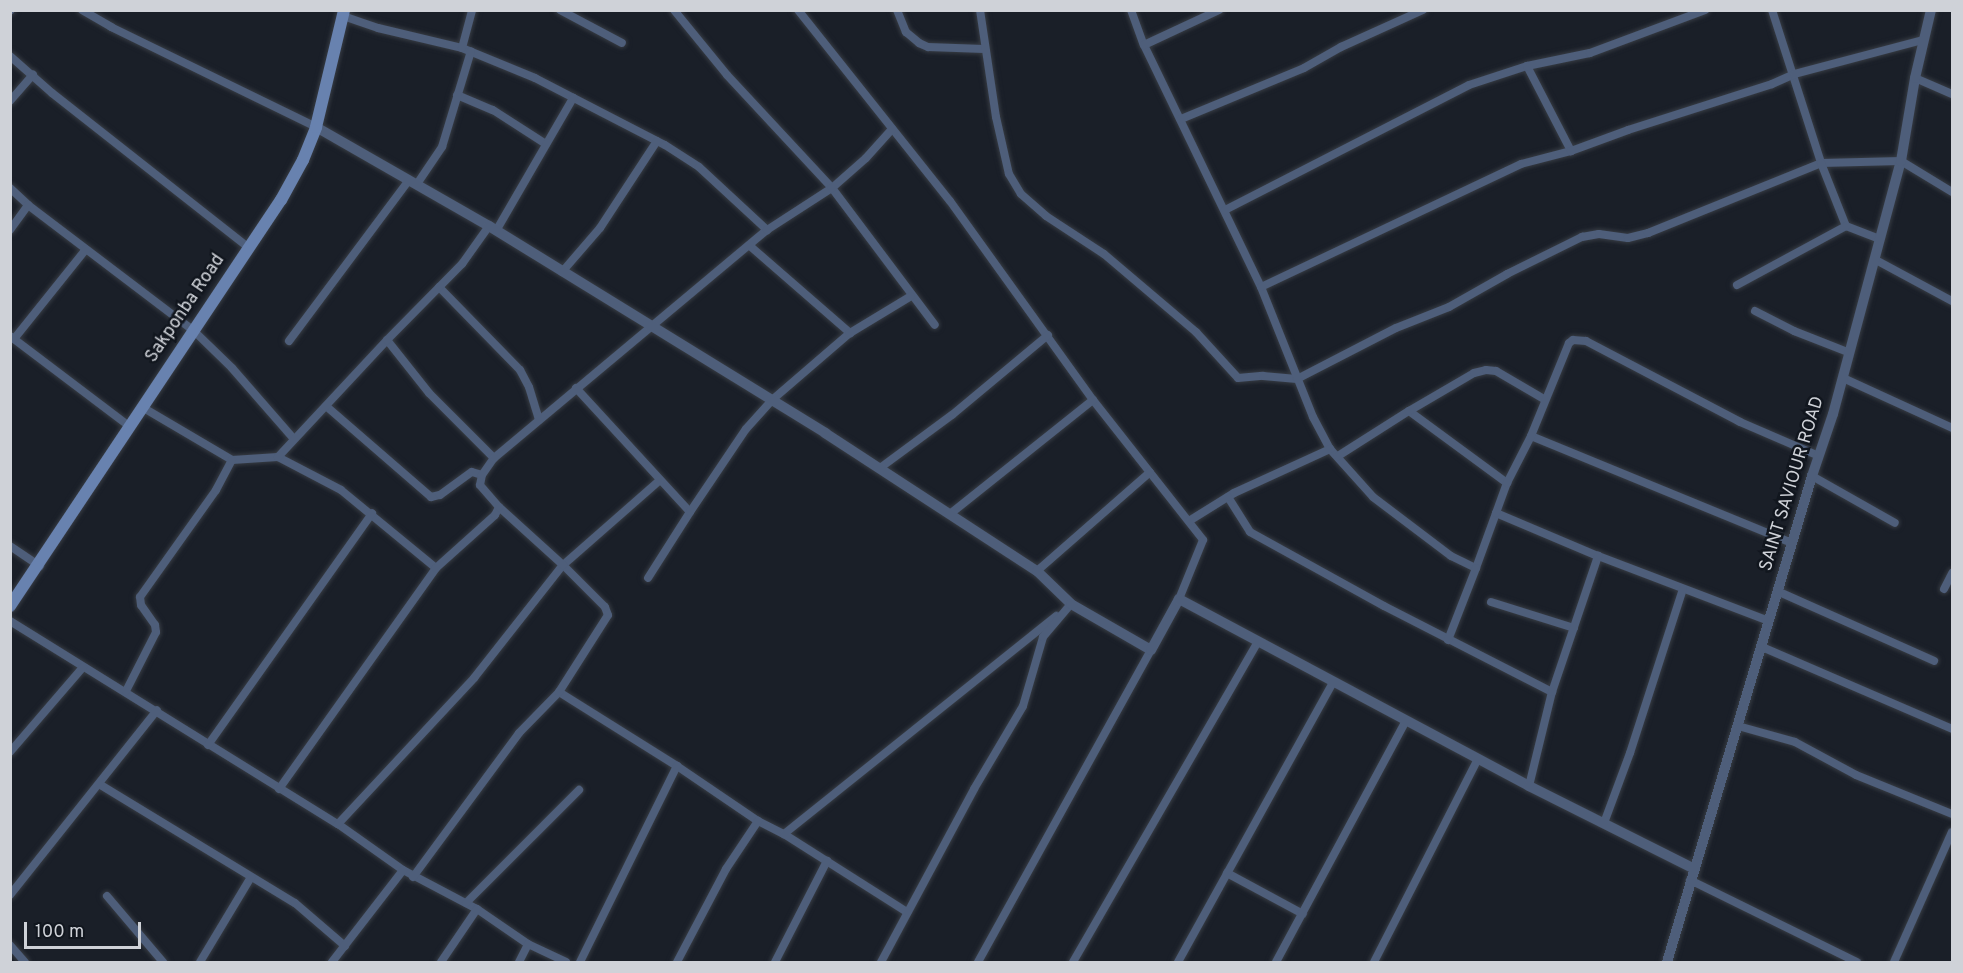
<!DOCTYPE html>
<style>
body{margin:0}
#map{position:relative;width:1963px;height:973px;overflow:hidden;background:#1a1f28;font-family:Overpass,sans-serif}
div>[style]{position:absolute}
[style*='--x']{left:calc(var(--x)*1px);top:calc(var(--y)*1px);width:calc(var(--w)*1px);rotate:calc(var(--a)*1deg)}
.roads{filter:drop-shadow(0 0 2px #373c44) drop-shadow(0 0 2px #373c44)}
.minor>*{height:8px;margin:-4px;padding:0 4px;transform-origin:4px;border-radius:4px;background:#4e5e7a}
.tertiary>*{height:10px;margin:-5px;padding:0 5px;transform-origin:5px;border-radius:5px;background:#4e5e7a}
.secondary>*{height:12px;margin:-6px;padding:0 6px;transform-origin:6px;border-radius:6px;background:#6882af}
span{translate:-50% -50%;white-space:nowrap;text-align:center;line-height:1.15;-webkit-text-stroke:5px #11161e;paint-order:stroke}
.street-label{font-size:18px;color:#cfd2d8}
.frame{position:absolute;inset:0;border:12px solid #cfd2d8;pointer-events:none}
.scale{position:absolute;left:24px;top:922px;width:117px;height:27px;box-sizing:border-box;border:3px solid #cfd2d8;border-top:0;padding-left:8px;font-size:18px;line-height:21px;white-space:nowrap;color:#cfd2d8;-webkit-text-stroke:4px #11161e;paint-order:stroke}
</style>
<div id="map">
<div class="roads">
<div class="minor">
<div style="--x:82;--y:10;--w:34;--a:30"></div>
<div style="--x:111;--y:27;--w:228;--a:26"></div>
<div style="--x:560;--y:10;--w:70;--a:28"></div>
<div style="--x:674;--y:10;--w:84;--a:50.8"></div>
<div style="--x:727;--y:75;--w:154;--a:47.1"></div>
<div style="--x:832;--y:188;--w:171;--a:53.1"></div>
<div style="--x:798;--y:10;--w:244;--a:51.5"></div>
<div style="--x:950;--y:201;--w:245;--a:54.3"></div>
<div style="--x:1093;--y:400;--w:178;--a:51.8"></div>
<div style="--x:1203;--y:540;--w:64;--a:112.1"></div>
<div style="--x:897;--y:10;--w:24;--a:68"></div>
<div style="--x:906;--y:32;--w:17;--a:40"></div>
<div style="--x:919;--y:43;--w:10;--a:24"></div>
<div style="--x:928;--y:47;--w:56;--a:2"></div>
<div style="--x:980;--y:10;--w:108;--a:81.5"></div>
<div style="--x:996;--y:117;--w:58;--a:77.2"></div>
<div style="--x:1009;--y:174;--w:23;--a:59"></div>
<div style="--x:1021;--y:194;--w:33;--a:41"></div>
<div style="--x:1046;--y:216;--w:69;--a:33.2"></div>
<div style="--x:1104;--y:254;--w:121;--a:40.3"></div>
<div style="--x:1196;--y:332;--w:62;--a:47.6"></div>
<div style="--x:1238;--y:378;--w:25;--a:-5"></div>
<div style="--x:1263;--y:376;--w:34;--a:5"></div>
<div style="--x:1297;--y:379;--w:111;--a:-27.3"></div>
<div style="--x:1396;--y:328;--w:57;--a:-21.6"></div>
<div style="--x:1449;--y:307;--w:67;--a:-29.6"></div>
<div style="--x:1507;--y:274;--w:84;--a:-26.3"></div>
<div style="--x:1582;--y:237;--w:17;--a:-10"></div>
<div style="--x:1599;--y:234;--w:29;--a:8"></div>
<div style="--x:1628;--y:238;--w:21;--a:-14"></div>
<div style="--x:1648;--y:233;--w:187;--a:-22"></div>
<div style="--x:1821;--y:163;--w:80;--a:-1.4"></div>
<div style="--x:1901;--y:161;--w:60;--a:31.3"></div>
<div style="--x:1131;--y:10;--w:37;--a:70"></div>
<div style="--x:1144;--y:45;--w:269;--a:64.2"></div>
<div style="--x:1261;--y:287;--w:140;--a:68.2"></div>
<div style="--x:1313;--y:417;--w:36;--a:62"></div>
<div style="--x:1330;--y:449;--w:64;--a:48.1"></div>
<div style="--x:1373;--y:497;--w:98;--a:37.1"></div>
<div style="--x:1451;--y:556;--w:28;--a:26"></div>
<div style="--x:1476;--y:568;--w:59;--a:-70"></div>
<div style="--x:1496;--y:513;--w:111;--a:22.9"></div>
<div style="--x:1598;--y:556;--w:183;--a:20.8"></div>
<div style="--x:1772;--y:10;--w:161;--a:72.2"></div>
<div style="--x:1821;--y:163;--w:68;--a:68.4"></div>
<div style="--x:1846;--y:226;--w:36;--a:21"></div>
<div style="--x:10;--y:11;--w:1;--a:-45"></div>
<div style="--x:343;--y:16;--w:37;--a:19"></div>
<div style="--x:378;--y:28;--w:86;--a:13.4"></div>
<div style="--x:462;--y:48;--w:79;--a:22.3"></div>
<div style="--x:535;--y:78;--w:146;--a:27.3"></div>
<div style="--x:665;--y:145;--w:40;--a:32.9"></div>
<div style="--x:699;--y:167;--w:93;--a:42.8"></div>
<div style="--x:1144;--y:45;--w:83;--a:-25"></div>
<div style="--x:462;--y:48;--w:39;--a:-75"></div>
<div style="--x:10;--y:56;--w:56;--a:41.4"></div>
<div style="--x:52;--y:93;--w:251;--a:38.2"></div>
<div style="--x:1527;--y:66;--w:96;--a:62.6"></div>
<div style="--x:1915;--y:78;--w:40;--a:23.4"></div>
<div style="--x:457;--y:95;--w:39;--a:23"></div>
<div style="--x:493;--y:110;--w:63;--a:32.7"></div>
<div style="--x:10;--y:101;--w:35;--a:-49"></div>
<div style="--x:1181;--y:119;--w:133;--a:-22.5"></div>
<div style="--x:1304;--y:68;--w:43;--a:-29.6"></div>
<div style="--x:1341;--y:47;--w:90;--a:-24.3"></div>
<div style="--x:417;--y:184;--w:45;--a:-56"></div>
<div style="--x:442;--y:147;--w:100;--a:-73.2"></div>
<div style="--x:10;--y:188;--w:25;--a:43"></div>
<div style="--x:28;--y:205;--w:208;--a:37.2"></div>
<div style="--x:194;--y:331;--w:53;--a:44.2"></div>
<div style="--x:232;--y:368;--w:94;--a:48.9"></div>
<div style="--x:1225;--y:210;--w:274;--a:-27.1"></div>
<div style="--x:1469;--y:85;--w:61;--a:-18.1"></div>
<div style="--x:1527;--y:66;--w:64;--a:-11.7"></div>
<div style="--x:1590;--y:53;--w:123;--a:-20.5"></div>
<div style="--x:10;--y:230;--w:31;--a:-54"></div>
<div style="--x:496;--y:231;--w:154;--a:-59.9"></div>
<div style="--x:750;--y:246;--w:133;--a:41"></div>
<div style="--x:1874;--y:259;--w:89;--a:28.3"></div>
<div style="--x:562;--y:272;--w:58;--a:-49.2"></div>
<div style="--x:600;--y:228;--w:104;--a:-56.8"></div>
<div style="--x:1737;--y:285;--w:124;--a:-28.4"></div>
<div style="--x:439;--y:287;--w:116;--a:45.7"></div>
<div style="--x:520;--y:370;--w:19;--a:62"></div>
<div style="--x:529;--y:387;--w:34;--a:73"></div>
<div style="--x:1261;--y:287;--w:288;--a:-25.3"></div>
<div style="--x:1521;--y:164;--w:52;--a:-14.6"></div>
<div style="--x:1571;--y:151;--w:61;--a:-20.2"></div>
<div style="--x:1628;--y:130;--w:151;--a:-17.7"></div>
<div style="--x:1772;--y:84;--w:24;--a:-24"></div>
<div style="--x:1794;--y:74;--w:133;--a:-14.8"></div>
<div style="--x:1755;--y:311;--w:44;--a:27.1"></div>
<div style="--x:1794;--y:331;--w:60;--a:21.4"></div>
<div style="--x:10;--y:336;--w:149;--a:37.1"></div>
<div style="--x:14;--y:339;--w:115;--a:-51.3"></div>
<div style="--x:387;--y:340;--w:68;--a:51.6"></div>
<div style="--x:429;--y:393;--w:92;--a:45"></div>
<div style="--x:289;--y:341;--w:201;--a:-53.3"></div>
<div style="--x:1843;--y:378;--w:120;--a:24.6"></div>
<div style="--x:576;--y:388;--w:168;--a:47.4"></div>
<div style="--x:690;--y:512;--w:78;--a:122.5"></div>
<div style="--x:326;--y:406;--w:139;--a:40.9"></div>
<div style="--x:431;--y:497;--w:9;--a:-13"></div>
<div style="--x:440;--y:495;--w:39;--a:-36"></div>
<div style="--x:472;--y:472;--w:10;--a:17"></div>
<div style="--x:142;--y:407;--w:104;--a:30.5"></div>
<div style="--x:232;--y:460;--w:46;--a:-3.7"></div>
<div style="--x:278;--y:457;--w:71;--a:27.6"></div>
<div style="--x:341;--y:490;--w:123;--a:39.4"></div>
<div style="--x:1409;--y:411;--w:122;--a:36.3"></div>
<div style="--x:1531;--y:436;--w:282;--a:22.3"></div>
<div style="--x:1338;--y:456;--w:84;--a:-32.4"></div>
<div style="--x:1409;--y:411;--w:75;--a:-30.3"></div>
<div style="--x:1474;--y:373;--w:12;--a:-14"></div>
<div style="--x:1486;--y:370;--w:10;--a:6"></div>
<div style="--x:1496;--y:371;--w:56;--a:30.3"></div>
<div style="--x:278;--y:457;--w:160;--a:-47"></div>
<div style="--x:387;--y:340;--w:107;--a:-45.4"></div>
<div style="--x:462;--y:264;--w:47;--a:-54.6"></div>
<div style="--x:880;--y:468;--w:89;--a:-36.4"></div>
<div style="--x:952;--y:415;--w:125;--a:-39.8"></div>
<div style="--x:1812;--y:476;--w:95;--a:29.5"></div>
<div style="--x:1228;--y:497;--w:41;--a:57.8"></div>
<div style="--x:1250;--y:532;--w:153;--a:28.9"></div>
<div style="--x:1384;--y:606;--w:189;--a:27.1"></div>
<div style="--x:690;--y:512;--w:100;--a:-56"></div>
<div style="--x:746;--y:429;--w:39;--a:-48"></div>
<div style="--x:772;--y:400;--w:103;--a:-40.7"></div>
<div style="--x:850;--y:333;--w:71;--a:-31.2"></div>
<div style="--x:1496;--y:513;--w:32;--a:-70"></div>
<div style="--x:1507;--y:483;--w:53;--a:-62.9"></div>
<div style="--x:1531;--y:436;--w:100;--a:-67.8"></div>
<div style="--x:1569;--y:343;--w:5;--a:-37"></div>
<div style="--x:1573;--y:340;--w:13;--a:4"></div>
<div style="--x:1586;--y:341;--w:174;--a:27.7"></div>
<div style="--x:1740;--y:422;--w:86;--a:23.3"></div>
<div style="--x:950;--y:514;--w:183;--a:-38.6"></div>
<div style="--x:1189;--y:521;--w:53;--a:-31.9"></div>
<div style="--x:1234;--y:493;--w:106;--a:-24.6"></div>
<div style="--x:10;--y:546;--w:36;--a:34"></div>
<div style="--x:1037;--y:571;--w:150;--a:-41.2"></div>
<div style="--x:1944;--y:589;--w:18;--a:-63"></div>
<div style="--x:1777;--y:591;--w:172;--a:24"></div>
<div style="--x:1491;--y:602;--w:87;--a:17.4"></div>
<div style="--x:10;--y:621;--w:386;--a:31.8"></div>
<div style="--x:338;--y:824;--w:80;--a:35.3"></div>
<div style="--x:403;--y:870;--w:84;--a:27.8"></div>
<div style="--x:477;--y:909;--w:62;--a:34.5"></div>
<div style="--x:528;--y:944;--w:42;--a:25.3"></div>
<div style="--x:1448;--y:640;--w:77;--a:-68.7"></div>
<div style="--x:1762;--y:647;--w:207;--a:23.3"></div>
<div style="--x:126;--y:691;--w:66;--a:-63"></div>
<div style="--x:156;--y:632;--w:7;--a:-98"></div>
<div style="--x:155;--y:625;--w:24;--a:-125"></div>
<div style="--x:141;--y:605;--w:8;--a:-97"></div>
<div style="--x:140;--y:597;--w:131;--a:-54.6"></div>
<div style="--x:216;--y:490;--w:34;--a:-62"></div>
<div style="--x:559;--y:692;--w:139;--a:32.1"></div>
<div style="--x:677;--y:766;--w:98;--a:34.2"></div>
<div style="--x:758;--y:821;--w:29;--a:27"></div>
<div style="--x:784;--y:834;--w:146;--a:32.4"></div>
<div style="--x:1738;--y:726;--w:59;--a:15.7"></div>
<div style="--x:1795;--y:742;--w:69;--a:28.4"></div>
<div style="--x:1856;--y:775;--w:104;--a:22.1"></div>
<div style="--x:208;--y:745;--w:284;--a:-54.7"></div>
<div style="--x:10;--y:752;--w:112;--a:-49.3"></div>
<div style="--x:99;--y:784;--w:229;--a:31.3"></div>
<div style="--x:295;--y:903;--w:66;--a:40.7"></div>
<div style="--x:1529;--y:786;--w:97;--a:-76.3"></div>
<div style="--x:1552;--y:692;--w:144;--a:-71.3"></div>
<div style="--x:279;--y:789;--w:271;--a:-54.6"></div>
<div style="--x:436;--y:568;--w:79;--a:-41.9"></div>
<div style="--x:495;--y:515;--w:9;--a:-63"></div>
<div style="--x:1604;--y:823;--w:75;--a:-69.6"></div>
<div style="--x:1630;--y:753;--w:172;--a:-72.1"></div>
<div style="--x:338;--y:824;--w:200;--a:-47"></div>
<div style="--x:474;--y:678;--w:144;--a:-51.8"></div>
<div style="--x:563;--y:565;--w:128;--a:-41.2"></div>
<div style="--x:784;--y:834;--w:349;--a:-38.7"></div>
<div style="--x:1227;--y:873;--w:86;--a:28.3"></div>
<div style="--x:413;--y:877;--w:179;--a:-53.6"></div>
<div style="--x:519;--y:733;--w:57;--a:-45.7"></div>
<div style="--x:559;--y:692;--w:91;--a:-57.5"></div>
<div style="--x:608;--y:615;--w:9;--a:-111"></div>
<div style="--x:605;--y:607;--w:59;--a:-135"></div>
<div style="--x:563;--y:565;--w:86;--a:-137.8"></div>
<div style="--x:499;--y:507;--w:29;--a:-131"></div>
<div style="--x:480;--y:485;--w:10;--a:-79"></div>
<div style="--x:482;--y:475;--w:21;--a:-55"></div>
<div style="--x:494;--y:458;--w:356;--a:-39.9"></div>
<div style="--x:767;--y:230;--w:77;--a:-32.9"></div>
<div style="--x:832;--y:188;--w:45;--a:-41.4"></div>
<div style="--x:866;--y:158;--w:39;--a:-48"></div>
<div style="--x:1690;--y:880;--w:186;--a:26.2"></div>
<div style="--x:10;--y:895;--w:236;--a:-51.5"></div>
<div style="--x:107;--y:896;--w:87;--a:49.7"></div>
<div style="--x:466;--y:903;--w:160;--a:-45"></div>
<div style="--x:10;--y:945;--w:23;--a:49"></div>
<div style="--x:200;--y:962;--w:99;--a:-59"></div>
<div style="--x:332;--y:962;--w:116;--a:-52.3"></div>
<div style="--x:441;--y:962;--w:64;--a:-55.8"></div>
<div style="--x:519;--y:962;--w:20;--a:-63"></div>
<div style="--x:580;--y:962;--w:219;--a:-63.7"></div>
<div style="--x:677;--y:962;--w:105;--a:-62.2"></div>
<div style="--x:726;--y:869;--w:58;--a:-56.3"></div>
<div style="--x:775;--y:962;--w:114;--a:-62.8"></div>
<div style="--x:881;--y:962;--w:196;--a:-61.7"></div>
<div style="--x:974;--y:789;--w:96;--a:-59.4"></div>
<div style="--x:1023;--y:706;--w:72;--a:-73.8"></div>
<div style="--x:1043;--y:637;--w:43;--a:-49.7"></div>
<div style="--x:978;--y:962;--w:357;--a:-61"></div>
<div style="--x:1073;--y:962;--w:370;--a:-60"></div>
<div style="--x:1178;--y:962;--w:320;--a:-61"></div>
<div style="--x:1276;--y:962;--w:274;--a:-61.7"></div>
<div style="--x:1374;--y:962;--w:228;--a:-62.9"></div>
<div style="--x:1894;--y:962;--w:142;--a:-66"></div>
</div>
<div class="tertiary">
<div style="--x:316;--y:127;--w:199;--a:29.8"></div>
<div style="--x:489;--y:226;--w:395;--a:31.6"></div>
<div style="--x:825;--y:433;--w:253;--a:33.1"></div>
<div style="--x:1037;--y:571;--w:47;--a:44.1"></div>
<div style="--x:1071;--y:604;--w:92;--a:29.9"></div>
<div style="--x:1151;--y:650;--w:58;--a:-61.2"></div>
<div style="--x:1179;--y:599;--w:397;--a:28.1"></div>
<div style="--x:1529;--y:786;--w:183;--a:26.6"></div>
<div style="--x:1667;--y:962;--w:507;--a:-73.39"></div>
<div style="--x:1812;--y:476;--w:65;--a:-71.3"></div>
<div style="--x:1833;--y:414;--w:262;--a:-75"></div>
<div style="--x:1901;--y:161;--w:84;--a:-80.4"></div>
<div style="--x:1915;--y:78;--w:70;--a:-76.8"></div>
</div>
<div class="secondary">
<div style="--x:10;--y:606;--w:488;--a:-56.3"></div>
<div style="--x:281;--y:200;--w:46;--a:-61.2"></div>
<div style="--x:303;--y:160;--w:35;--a:-68"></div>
<div style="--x:316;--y:127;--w:120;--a:-76.5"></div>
</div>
</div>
<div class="street-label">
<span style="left:186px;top:309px;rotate:-56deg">Sakponba Road</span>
<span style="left:1793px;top:484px;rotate:-73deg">SAINT SAVIOUR ROAD</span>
</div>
<div class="frame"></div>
<div class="scale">100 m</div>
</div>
